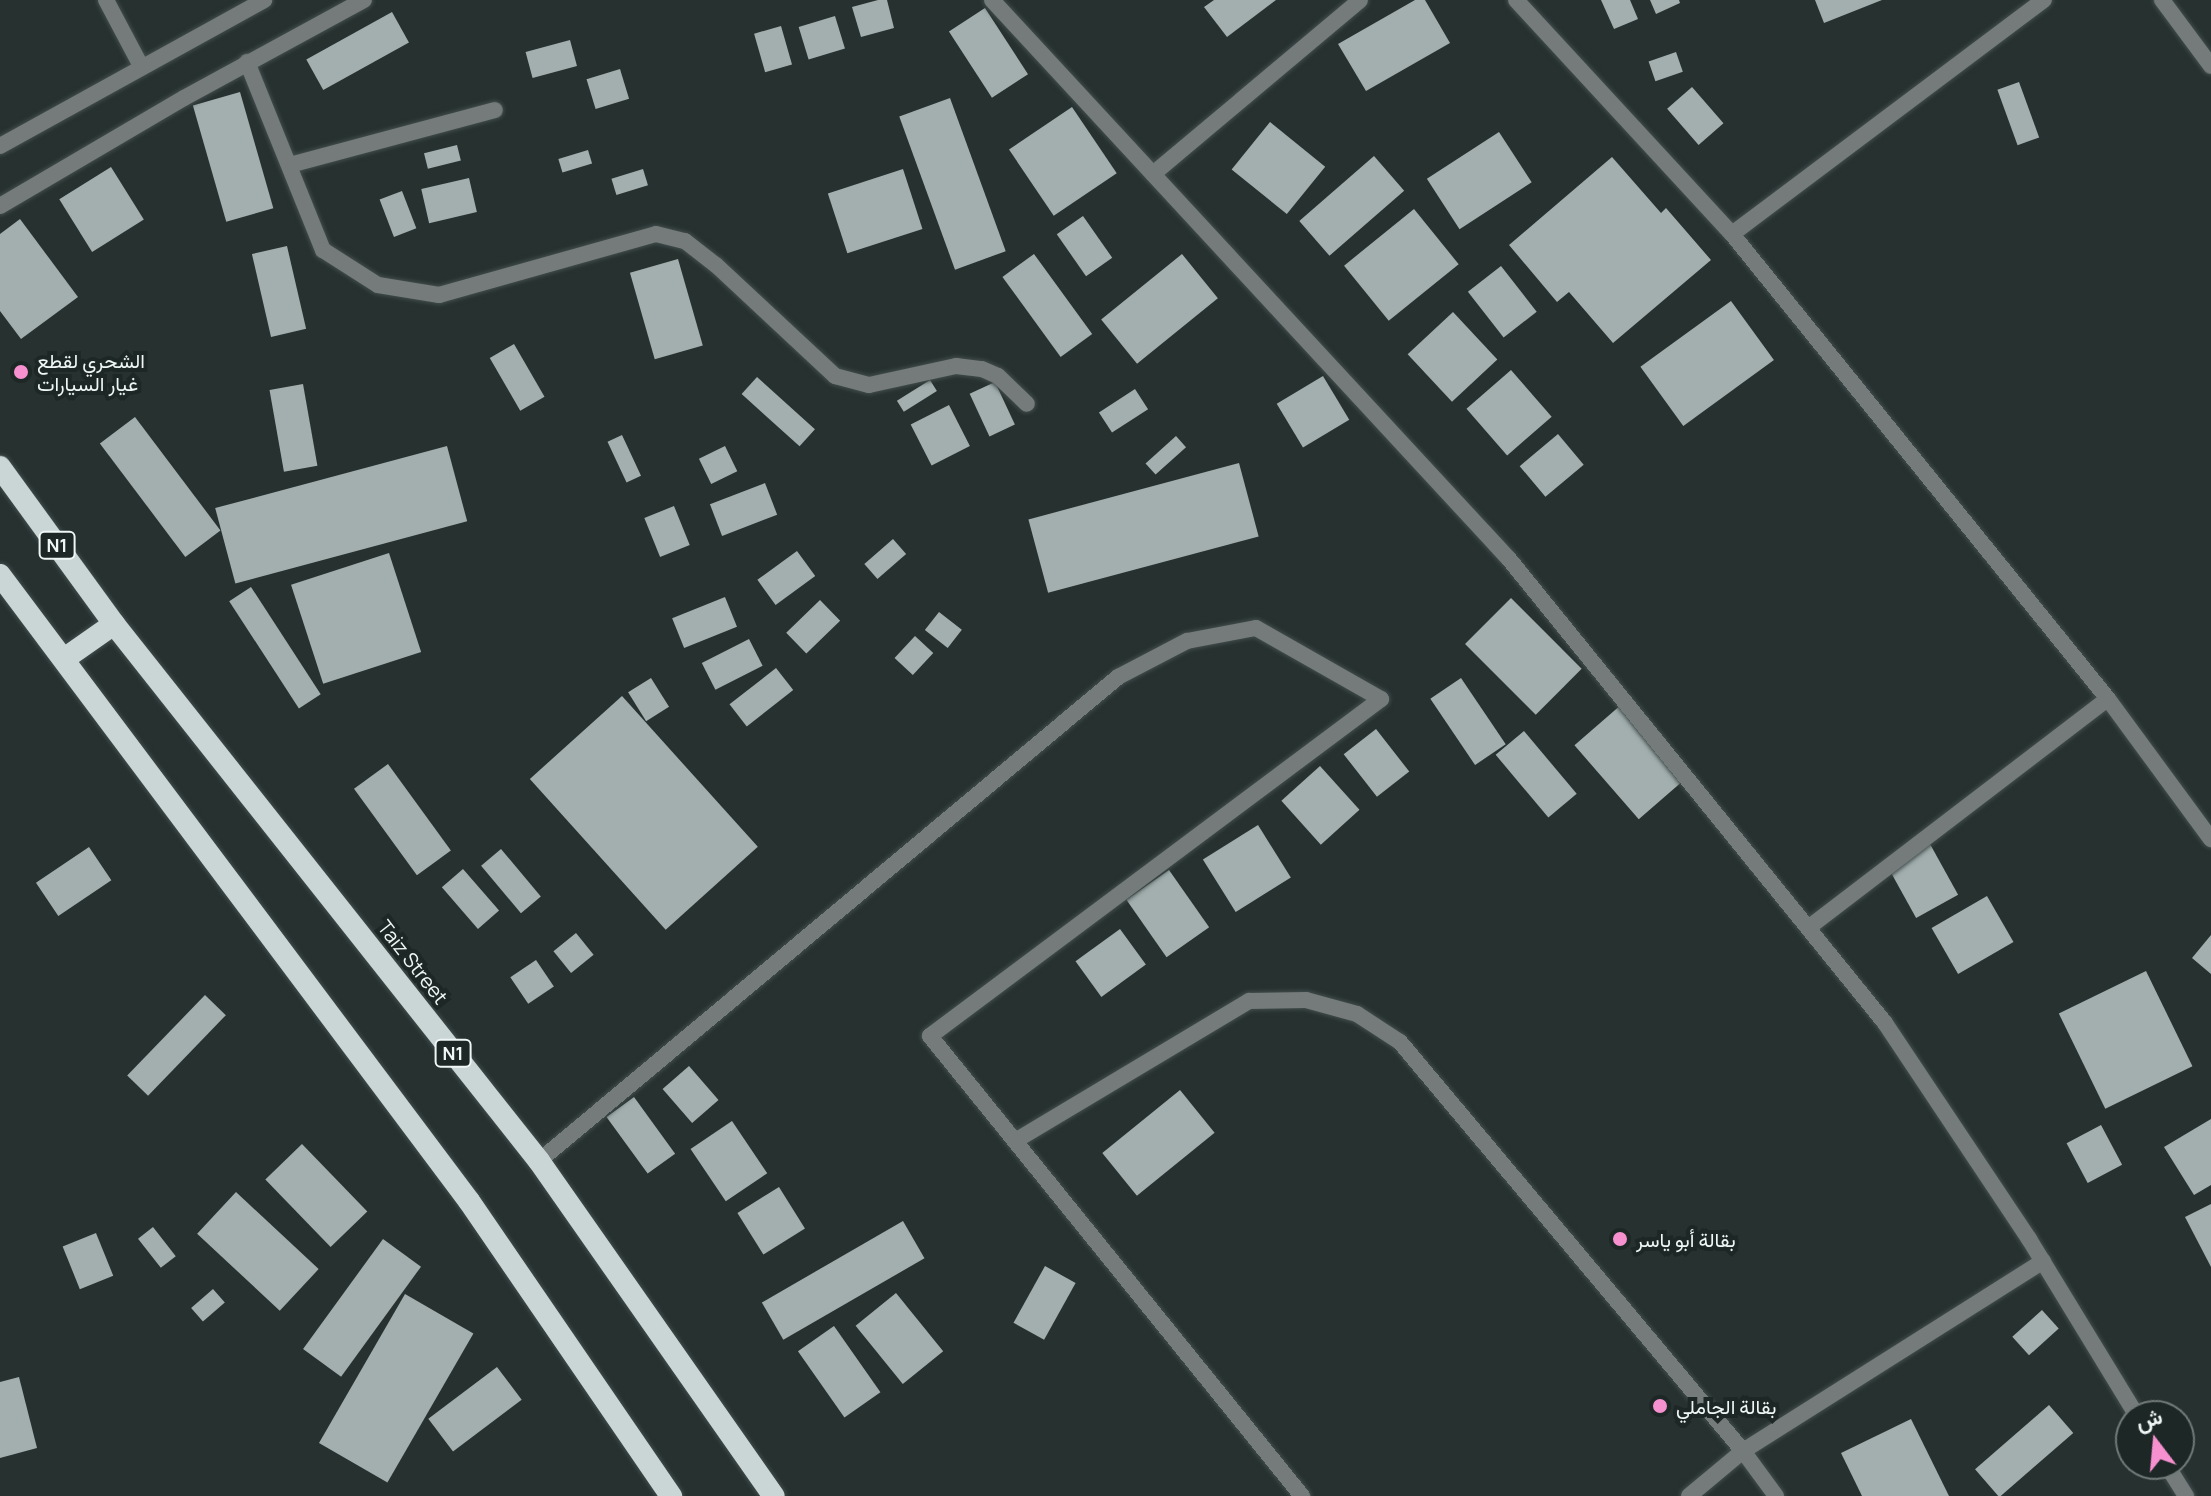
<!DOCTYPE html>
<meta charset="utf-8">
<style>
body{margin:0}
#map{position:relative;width:2211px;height:1496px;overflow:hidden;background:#263130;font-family:Manrope,Vazirmatn,sans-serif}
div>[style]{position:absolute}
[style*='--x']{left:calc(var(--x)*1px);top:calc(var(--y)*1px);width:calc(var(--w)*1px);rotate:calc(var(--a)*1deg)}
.building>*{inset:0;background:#a2afae;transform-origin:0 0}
.roads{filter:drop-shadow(0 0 2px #424d4c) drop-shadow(0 0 2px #424d4c)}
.service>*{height:16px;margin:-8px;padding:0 8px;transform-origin:8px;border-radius:8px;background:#757b7a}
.minor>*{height:16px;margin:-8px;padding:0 8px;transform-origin:8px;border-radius:8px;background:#757b7a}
.trunk>*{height:22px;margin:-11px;padding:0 11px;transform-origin:11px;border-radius:11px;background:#cad6d6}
.dots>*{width:22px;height:22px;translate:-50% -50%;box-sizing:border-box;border:4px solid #1d2726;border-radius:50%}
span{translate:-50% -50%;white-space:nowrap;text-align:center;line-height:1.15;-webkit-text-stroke:8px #1d2726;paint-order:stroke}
.shield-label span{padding:2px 6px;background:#1d2726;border:2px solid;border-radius:6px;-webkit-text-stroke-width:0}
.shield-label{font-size:18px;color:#f0f6f6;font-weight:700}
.poi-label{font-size:20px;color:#f0f6f6}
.left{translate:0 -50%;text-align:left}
.street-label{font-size:20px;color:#f0f6f6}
.north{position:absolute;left:2115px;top:1400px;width:80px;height:80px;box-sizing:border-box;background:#1d2726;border:2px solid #717a79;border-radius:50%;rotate:344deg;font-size:22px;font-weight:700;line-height:32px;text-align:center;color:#f0f6f6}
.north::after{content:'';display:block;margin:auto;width:28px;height:36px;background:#f690cf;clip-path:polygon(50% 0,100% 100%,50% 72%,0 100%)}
</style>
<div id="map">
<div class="building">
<div style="clip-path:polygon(878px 0,887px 0,894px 28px,861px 37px,852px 7px)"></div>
<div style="clip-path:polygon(1214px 0,1276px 0,1227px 37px,1204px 7px)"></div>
<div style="clip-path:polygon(1415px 0,1425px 0,1450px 43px,1366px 91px,1338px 44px)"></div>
<div style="clip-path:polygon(1601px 0,1630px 0,1638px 19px,1614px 29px)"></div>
<div style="clip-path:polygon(1650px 0,1679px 0,1680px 3px,1656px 14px)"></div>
<div style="clip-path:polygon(1815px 0,1882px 0,1824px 23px)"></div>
<div style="left:985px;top:8px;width:79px;height:43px;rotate:57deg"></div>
<div style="left:392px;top:12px;width:35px;height:98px;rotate:61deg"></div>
<div style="left:835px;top:16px;width:34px;height:38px;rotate:73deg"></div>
<div style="left:781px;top:26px;width:40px;height:28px;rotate:74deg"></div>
<div style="left:570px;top:40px;width:27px;height:46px;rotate:75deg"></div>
<div style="left:1676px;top:52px;width:21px;height:29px;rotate:71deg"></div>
<div style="left:620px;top:69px;width:31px;height:35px;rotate:73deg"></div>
<div style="left:2019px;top:82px;width:59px;height:23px;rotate:70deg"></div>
<div style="left:1692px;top:87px;width:48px;height:33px;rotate:49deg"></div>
<div style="left:240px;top:92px;width:121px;height:49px;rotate:74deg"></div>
<div style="left:950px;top:98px;width:163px;height:54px;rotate:70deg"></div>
<div style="left:1072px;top:107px;width:80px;height:76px;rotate:56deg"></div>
<div style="left:1270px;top:122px;width:71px;height:61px;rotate:39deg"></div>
<div style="left:1499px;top:132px;width:60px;height:86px;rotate:57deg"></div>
<div style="left:457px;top:145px;width:16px;height:34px;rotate:76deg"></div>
<div style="left:588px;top:150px;width:14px;height:31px;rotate:73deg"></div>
<div style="left:1374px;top:156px;width:46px;height:99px;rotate:49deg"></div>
<div style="clip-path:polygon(1612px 157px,1661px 213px,1666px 208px,1711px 260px,1613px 343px,1569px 292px,1557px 302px,1509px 245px)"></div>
<div style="left:111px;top:167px;width:62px;height:61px;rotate:58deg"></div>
<div style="left:643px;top:169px;width:17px;height:33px;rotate:73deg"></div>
<div style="left:903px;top:169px;width:63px;height:79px;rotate:72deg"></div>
<div style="left:469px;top:178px;width:35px;height:49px;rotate:77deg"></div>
<div style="left:402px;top:191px;width:40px;height:24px;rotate:69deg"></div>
<div style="left:1414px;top:209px;width:71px;height:90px;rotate:51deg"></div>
<div style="left:1083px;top:216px;width:51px;height:32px;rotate:55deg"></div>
<div style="clip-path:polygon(20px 219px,78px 297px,21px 339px,0 311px,0 234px)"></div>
<div style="left:287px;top:246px;width:85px;height:36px;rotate:77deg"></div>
<div style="left:1034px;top:254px;width:99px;height:39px;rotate:54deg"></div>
<div style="left:1182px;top:254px;width:57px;height:104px;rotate:51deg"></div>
<div style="left:678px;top:259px;width:90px;height:50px;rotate:74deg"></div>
<div style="left:1501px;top:266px;width:58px;height:42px;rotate:52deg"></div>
<div style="left:1731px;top:301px;width:73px;height:112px;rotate:54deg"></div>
<div style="left:1453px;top:312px;width:65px;height:62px;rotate:47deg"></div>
<div style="left:514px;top:344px;width:61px;height:28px;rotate:60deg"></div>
<div style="left:1511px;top:370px;width:62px;height:59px;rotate:49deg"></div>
<div style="left:1323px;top:376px;width:51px;height:54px;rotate:59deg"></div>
<div style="left:757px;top:377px;width:78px;height:23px;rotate:42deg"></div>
<div style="left:930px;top:380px;width:13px;height:39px;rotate:58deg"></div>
<div style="left:995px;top:382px;width:47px;height:28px;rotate:65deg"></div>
<div style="left:303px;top:384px;width:83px;height:34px;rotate:80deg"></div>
<div style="left:1135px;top:389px;width:24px;height:43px;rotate:57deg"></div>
<div style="left:949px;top:405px;width:46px;height:43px;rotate:63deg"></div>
<div style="left:135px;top:417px;width:142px;height:44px;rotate:53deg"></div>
<div style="left:1558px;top:434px;width:40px;height:50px;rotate:50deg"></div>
<div style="left:622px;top:435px;width:45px;height:16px;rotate:65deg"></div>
<div style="left:1176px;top:436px;width:15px;height:41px;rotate:48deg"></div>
<div style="left:447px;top:446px;width:78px;height:240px;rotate:75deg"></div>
<div style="left:725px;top:446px;width:28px;height:29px;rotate:64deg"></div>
<div style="left:1239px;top:463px;width:76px;height:218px;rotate:75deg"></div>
<div style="left:765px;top:483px;width:34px;height:59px;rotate:69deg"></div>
<div style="left:674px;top:506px;width:42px;height:32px;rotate:68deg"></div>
<div style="left:893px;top:539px;width:20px;height:38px;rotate:49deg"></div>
<div style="left:797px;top:551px;width:31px;height:49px;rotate:54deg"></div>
<div style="left:389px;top:553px;width:104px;height:103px;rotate:72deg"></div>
<div style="left:251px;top:587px;width:128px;height:26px;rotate:57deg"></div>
<div style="left:725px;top:597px;width:32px;height:57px;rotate:68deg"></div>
<div style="left:1511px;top:598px;width:100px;height:65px;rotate:45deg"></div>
<div style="left:820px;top:600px;width:29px;height:47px;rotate:46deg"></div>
<div style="left:939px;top:612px;width:29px;height:23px;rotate:38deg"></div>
<div style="left:915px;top:636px;width:25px;height:30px;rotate:43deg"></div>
<div style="left:749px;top:639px;width:30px;height:53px;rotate:63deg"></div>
<div style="left:776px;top:668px;width:28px;height:59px;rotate:52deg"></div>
<div style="left:651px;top:678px;width:34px;height:27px;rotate:58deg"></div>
<div style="left:1461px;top:678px;width:80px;height:37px;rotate:56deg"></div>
<div style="left:622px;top:696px;width:203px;height:124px;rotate:48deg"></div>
<div style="left:1622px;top:704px;width:98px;height:63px;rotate:49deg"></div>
<div style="left:1376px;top:729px;width:54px;height:41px;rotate:52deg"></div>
<div style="left:1524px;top:731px;width:82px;height:37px;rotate:50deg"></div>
<div style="left:388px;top:764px;width:107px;height:42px;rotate:54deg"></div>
<div style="left:1320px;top:766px;width:59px;height:52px;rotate:48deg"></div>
<div style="left:1258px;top:825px;width:62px;height:65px;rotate:58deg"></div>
<div style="left:1930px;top:844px;width:58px;height:48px;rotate:61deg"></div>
<div style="left:89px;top:847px;width:40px;height:64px;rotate:56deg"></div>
<div style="left:501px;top:849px;width:62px;height:26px;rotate:50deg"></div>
<div style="left:463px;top:869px;width:55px;height:28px;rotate:49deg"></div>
<div style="left:1169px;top:870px;width:70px;height:52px;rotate:55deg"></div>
<div style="left:1987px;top:896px;width:53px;height:64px;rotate:60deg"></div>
<div style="left:1120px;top:929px;width:44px;height:55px;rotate:54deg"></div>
<div style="left:576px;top:933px;width:28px;height:29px;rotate:51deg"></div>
<div style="clip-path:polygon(2211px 935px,2211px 974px,2192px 958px)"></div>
<div style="left:536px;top:960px;width:32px;height:31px;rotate:56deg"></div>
<div style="left:2146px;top:971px;width:106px;height:97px;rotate:64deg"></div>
<div style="left:205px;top:995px;width:29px;height:112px;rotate:44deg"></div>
<div style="left:689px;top:1066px;width:45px;height:35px;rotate:49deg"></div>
<div style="left:1180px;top:1090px;width:55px;height:100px;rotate:51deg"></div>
<div style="left:634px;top:1097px;width:70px;height:34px;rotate:54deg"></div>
<div style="clip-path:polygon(2211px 1119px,2211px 1185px,2194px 1195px,2164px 1147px)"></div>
<div style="left:732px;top:1121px;width:63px;height:50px;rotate:56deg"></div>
<div style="left:2101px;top:1125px;width:45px;height:39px;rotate:62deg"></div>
<div style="left:302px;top:1144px;width:94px;height:51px;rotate:46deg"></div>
<div style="left:779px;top:1187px;width:49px;height:49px;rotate:58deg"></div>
<div style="left:236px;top:1192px;width:113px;height:57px;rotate:43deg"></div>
<div style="clip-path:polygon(2211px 1204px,2211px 1267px,2185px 1217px)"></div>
<div style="left:903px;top:1221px;width:43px;height:163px;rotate:60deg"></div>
<div style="left:153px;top:1227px;width:37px;height:19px;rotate:52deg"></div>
<div style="left:96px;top:1233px;width:46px;height:36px;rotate:68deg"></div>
<div style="left:383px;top:1239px;width:47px;height:136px;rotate:36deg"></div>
<div style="left:1045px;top:1266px;width:35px;height:65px;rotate:29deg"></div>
<div style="left:213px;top:1289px;width:18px;height:29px;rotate:49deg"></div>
<div style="left:896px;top:1293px;width:75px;height:52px;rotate:51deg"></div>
<div style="left:405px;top:1294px;width:79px;height:172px;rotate:30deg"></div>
<div style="left:2042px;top:1310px;width:25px;height:40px;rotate:48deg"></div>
<div style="left:834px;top:1326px;width:81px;height:44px;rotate:55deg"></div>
<div style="left:497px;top:1367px;width:41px;height:86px;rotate:53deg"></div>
<div style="clip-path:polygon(19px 1377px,37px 1448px,0 1458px,0 1382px)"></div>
<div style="left:2049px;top:1405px;width:37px;height:98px;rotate:49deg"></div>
<div style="clip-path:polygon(1911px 1419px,1949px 1496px,1862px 1496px,1841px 1453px)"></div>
</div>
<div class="roads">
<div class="service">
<div style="--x:247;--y:62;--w:203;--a:68"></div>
<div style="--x:323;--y:250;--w:65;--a:32.5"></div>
<div style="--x:378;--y:285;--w:62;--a:9.3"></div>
<div style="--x:439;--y:295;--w:225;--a:-15.7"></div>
<div style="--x:656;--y:234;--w:30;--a:14"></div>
<div style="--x:685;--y:241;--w:39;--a:38"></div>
<div style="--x:716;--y:265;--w:163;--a:43"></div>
<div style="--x:835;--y:376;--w:35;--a:15"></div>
<div style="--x:869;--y:385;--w:89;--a:-12.3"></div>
<div style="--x:956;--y:366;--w:26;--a:7"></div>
<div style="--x:982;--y:369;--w:17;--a:24"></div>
<div style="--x:998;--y:376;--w:40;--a:44"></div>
<div style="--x:290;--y:165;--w:212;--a:-15"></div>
</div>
<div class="minor">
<div style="--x:106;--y:0;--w:75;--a:62.1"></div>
<div style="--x:992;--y:0;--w:761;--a:47.24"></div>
<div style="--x:1509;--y:559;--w:597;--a:50.98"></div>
<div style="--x:1885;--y:1023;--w:260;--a:56.3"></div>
<div style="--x:2029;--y:1239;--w:207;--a:58.6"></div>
<div style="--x:1516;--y:0;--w:318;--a:47.3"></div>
<div style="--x:1732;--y:234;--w:390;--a:-36.9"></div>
<div style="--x:2162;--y:0;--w:82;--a:53.4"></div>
<div style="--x:0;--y:146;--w:302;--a:-28.9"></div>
<div style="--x:1153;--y:174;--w:270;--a:-40"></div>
<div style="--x:0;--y:206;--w:213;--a:-30.4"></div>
<div style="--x:184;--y:98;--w:205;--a:-28.6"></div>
<div style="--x:1732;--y:234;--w:598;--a:51.04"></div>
<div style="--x:2108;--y:699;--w:174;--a:53.7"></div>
<div style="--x:1808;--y:928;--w:377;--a:-37.4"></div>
<div style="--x:1015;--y:1141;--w:273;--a:-30.9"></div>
<div style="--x:1249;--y:1001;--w:57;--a:-1"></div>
<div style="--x:1306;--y:1000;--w:53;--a:15.4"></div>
<div style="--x:1357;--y:1014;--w:51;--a:33.1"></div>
<div style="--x:1400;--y:1042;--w:534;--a:50.02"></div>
<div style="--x:1743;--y:1451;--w:56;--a:53.7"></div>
<div style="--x:539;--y:1161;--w:755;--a:-39.89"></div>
<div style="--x:1118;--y:677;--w:78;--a:-27.6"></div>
<div style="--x:1187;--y:641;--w:70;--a:-10.7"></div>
<div style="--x:1256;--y:628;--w:144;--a:29.6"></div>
<div style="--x:1381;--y:699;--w:563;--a:143.23"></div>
<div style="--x:930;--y:1036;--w:592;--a:51.04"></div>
<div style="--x:2166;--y:1464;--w:38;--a:58"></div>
<div style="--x:1689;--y:1496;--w:70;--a:-39.8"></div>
<div style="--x:1743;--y:1451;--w:355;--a:-32.3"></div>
</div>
<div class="trunk">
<div style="--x:0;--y:467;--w:194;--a:54"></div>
<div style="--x:114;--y:624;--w:685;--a:51.64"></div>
<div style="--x:539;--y:1161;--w:409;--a:55"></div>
<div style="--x:0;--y:575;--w:782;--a:53.16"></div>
<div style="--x:469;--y:1201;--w:358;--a:55.6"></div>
<div style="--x:64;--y:659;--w:61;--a:-35"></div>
</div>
</div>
<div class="dots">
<div style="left:21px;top:372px;background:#f690cf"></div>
<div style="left:1620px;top:1239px;background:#f690cf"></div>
<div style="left:1660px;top:1406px;background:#f690cf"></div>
</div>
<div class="shield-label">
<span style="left:57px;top:545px">N1</span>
<span style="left:453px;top:1053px">N1</span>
</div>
<div class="poi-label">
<span class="left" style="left:37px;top:372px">الشحري لقطع<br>غيار السيارات</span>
<span class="left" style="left:1636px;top:1239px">بقالة أبو ياسر</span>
<span class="left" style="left:1676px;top:1406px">بقالة الجاملي</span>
</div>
<div class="street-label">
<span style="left:413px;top:962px;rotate:52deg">Taiz Street</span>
</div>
<div class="north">ش</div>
</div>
